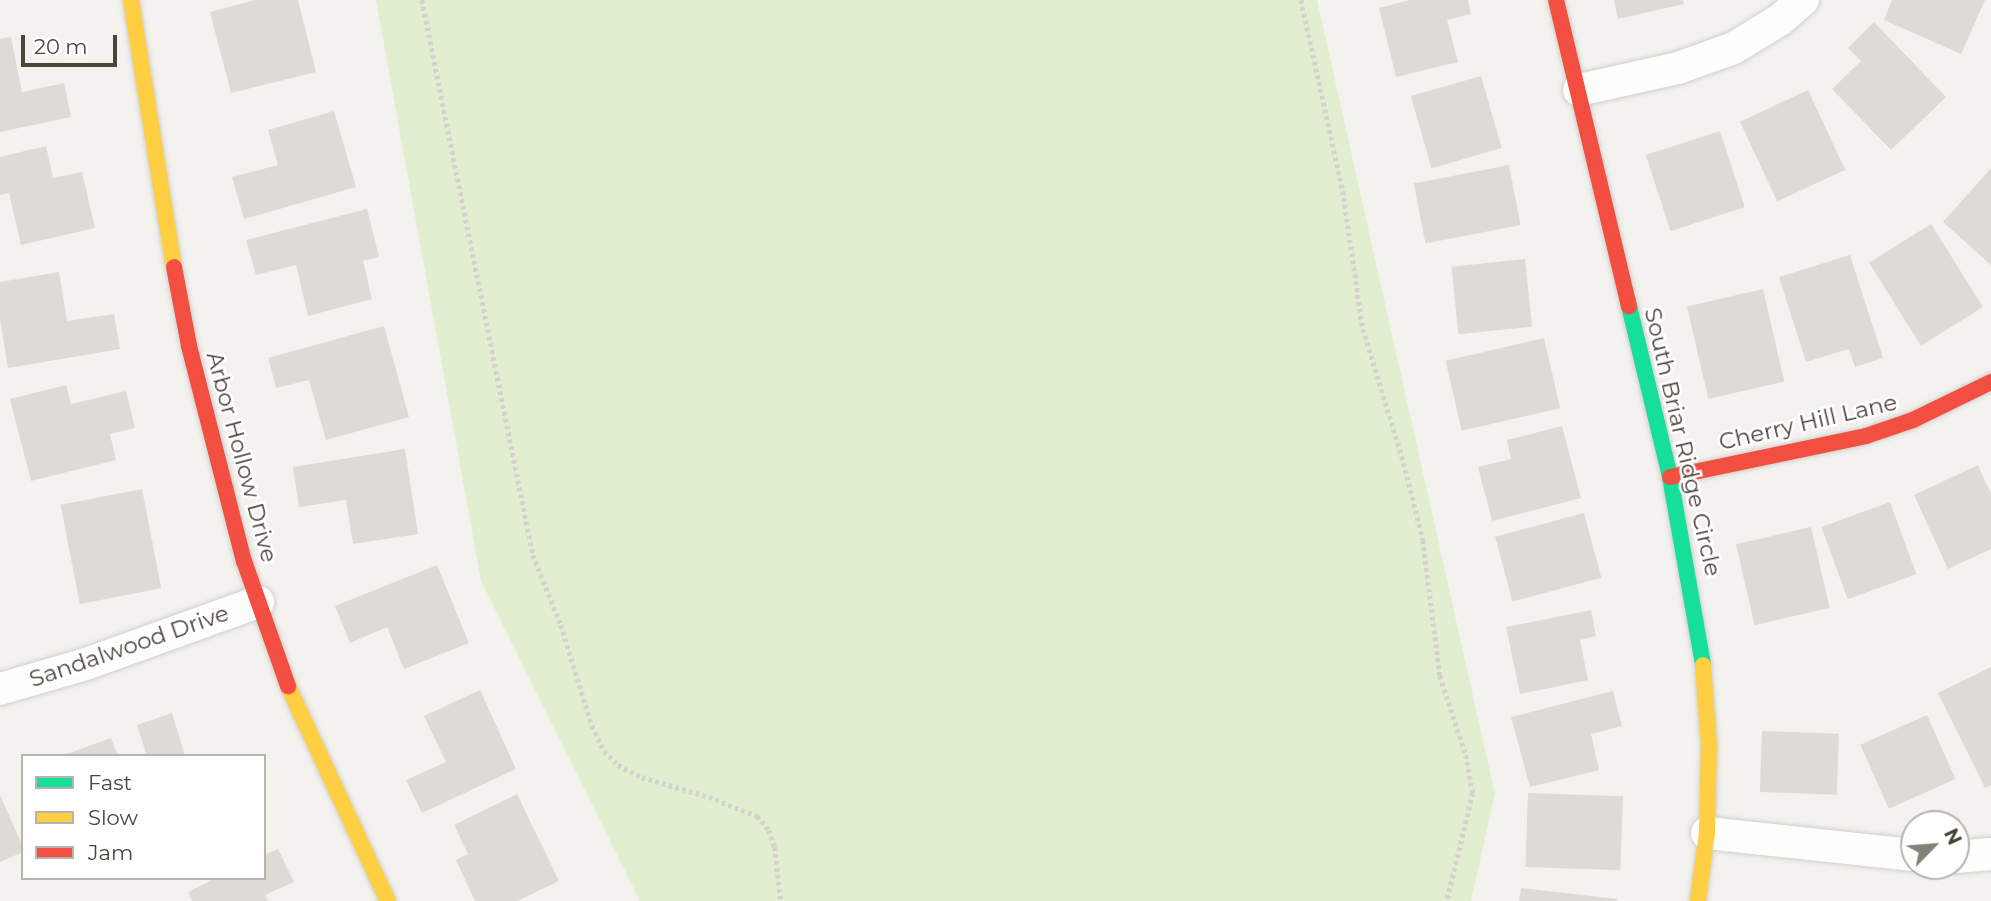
<!DOCTYPE html>
<style>
body{margin:0}
#map{position:relative;width:1991px;height:901px;overflow:hidden;background:#f4f2ee;font-family:Montserrat,sans-serif}
div>[style]{position:absolute}
[style*='--x']{left:calc(var(--x)*1px);top:calc(var(--y)*1px);width:calc(var(--w)*1px);rotate:calc(var(--a)*1deg)}
.green>*{inset:0;background:#e1eecf}
.building>*{inset:0;background:#dedbd6;transform-origin:0 0}
.path>*{height:4.5px;margin-top:-2.25px;transform-origin:0;background:repeating-linear-gradient(90deg,#d3d2cc 0 3.5px,transparent 0 7px)}
.roads{filter:drop-shadow(0 0 2px #d2d0cb) drop-shadow(0 0 2px #d2d0cb)}
.street>*{height:32px;margin:-16px;padding:0 16px;transform-origin:16px;border-radius:16px;background:#fdfdfc}
.fast>*{height:16px;margin:-8px;padding:0 8px;transform-origin:8px;border-radius:8px;background:#16e098}
.slow>*{height:16px;margin:-8px;padding:0 8px;transform-origin:8px;border-radius:8px;background:#ffcf43}
.jam>*{height:16px;margin:-8px;padding:0 8px;transform-origin:8px;border-radius:8px;background:#f24e42}
span{translate:-50% -50%;white-space:nowrap;text-align:center;line-height:1.15;-webkit-text-stroke:5px #fff;paint-order:stroke}
.street-label{font-size:23px;color:#4b4439}
.legend{position:absolute;left:21px;top:754px;width:245px;height:126px;box-sizing:border-box;background:#fff;border:2px solid #b7b4b0;margin:0;padding:9px 12px;list-style:none;font-size:21px;color:#4b4439}
.legend li{display:flex;align-items:center;gap:14px;height:35px}
.legend b{width:35px;border:2px solid #b7b4b0}
.north{position:absolute;left:1900px;top:810px;width:70px;height:70px;box-sizing:border-box;background:#fff;border:2px solid #b7b4b0;border-radius:50%;rotate:65deg;font-size:19px;font-weight:700;line-height:28px;text-align:center;color:#4b4439}
.north::after{content:'';display:block;margin:auto;width:24px;height:32px;background:#868178;clip-path:polygon(50% 0,100% 100%,50% 72%,0 100%)}
.scale{position:absolute;left:21px;top:35px;width:96px;height:32px;box-sizing:border-box;border:4px solid #4b4439;border-top:0;padding-left:9px;font-size:21px;line-height:24px;white-space:nowrap;color:#4b4439;-webkit-text-stroke:5px #fff;paint-order:stroke}
</style>
<div id="map">
<div class="green">
<div style="clip-path:polygon(376px 0,1317px 0,1495px 794px,1471px 901px,640px 901px,481px 581px)"></div>
</div>
<div class="building">
<div style="clip-path:polygon(255px 0,298px 0,316px 72px,231px 93px,210px 12px)"></div>
<div style="clip-path:polygon(1410px 0,1468px 0,1471px 14px,1447px 20px,1458px 62px,1396px 77px,1379px 8px)"></div>
<div style="clip-path:polygon(1614px 0,1683px 0,1684px 4px,1618px 19px)"></div>
<div style="clip-path:polygon(1892px 0,1985px 0,1961px 54px,1884px 20px)"></div>
<div style="clip-path:polygon(1874px 22px,1946px 97px,1891px 150px,1832px 89px,1861px 61px,1848px 48px)"></div>
<div style="clip-path:polygon(11px 37px,22px 92px,64px 83px,71px 117px,0 132px,0 39px)"></div>
<div style="left:1481px;top:76px;width:75px;height:73px;rotate:74deg"></div>
<div style="left:1808px;top:90px;width:88px;height:75px;rotate:65deg"></div>
<div style="clip-path:polygon(334px 111px,356px 187px,244px 219px,232px 177px,278px 165px,268px 130px)"></div>
<div style="left:1720px;top:131px;width:80px;height:78px;rotate:72deg"></div>
<div style="clip-path:polygon(46px 146px,53px 178px,82px 172px,95px 228px,21px 245px,9px 193px,0 195px,0 157px)"></div>
<div style="left:1509px;top:165px;width:61px;height:97px;rotate:79deg"></div>
<div style="clip-path:polygon(1991px 168px,1991px 265px,1943px 222px)"></div>
<div style="clip-path:polygon(367px 209px,379px 257px,363px 261px,372px 299px,308px 316px,296px 265px,256px 275px,246px 240px)"></div>
<div style="left:1931px;top:224px;width:98px;height:73px;rotate:58deg"></div>
<div style="clip-path:polygon(1850px 255px,1883px 358px,1855px 367px,1849px 349px,1806px 362px,1779px 277px)"></div>
<div style="left:1525px;top:259px;width:68px;height:74px;rotate:84deg"></div>
<div style="clip-path:polygon(59px 272px,67px 321px,114px 314px,120px 349px,8px 368px,0 319px,0 282px)"></div>
<div style="left:1763px;top:289px;width:95px;height:78px;rotate:77deg"></div>
<div style="clip-path:polygon(384px 326px,409px 417px,326px 440px,309px 380px,276px 388px,268px 358px)"></div>
<div style="left:1544px;top:338px;width:72px;height:101px;rotate:77deg"></div>
<div style="clip-path:polygon(66px 385px,71px 404px,126px 391px,135px 428px,110px 434px,116px 460px,31px 481px,10px 399px)"></div>
<div style="clip-path:polygon(1562px 426px,1581px 498px,1492px 521px,1478px 467px,1511px 459px,1507px 440px)"></div>
<div style="clip-path:polygon(405px 449px,418px 534px,353px 544px,346px 500px,299px 507px,293px 467px)"></div>
<div style="clip-path:polygon(1978px 465px,1991px 494px,1991px 549px,1948px 569px,1914px 495px)"></div>
<div style="left:142px;top:489px;width:101px;height:83px;rotate:79deg"></div>
<div style="left:1890px;top:502px;width:77px;height:73px;rotate:70deg"></div>
<div style="left:1584px;top:513px;width:67px;height:92px;rotate:75deg"></div>
<div style="left:1811px;top:527px;width:83px;height:77px;rotate:77deg"></div>
<div style="clip-path:polygon(437px 565px,469px 643px,404px 669px,387px 627px,350px 643px,335px 606px)"></div>
<div style="clip-path:polygon(1591px 610px,1596px 636px,1580px 640px,1588px 680px,1520px 694px,1506px 627px)"></div>
<div style="clip-path:polygon(1991px 667px,1991px 785px,1985px 788px,1938px 693px)"></div>
<div style="clip-path:polygon(480px 690px,516px 769px,422px 813px,406px 780px,446px 762px,424px 716px)"></div>
<div style="clip-path:polygon(1613px 691px,1622px 726px,1591px 734px,1599px 770px,1530px 787px,1511px 717px)"></div>
<div style="clip-path:polygon(172px 713px,185px 756px,147px 756px,137px 725px)"></div>
<div style="left:1927px;top:715px;width:70px;height:73px;rotate:66deg"></div>
<div style="left:1762px;top:731px;width:77px;height:61px;rotate:2deg"></div>
<div style="clip-path:polygon(111px 738px,118px 756px,64px 756px,64px 755px)"></div>
<div style="left:1528px;top:793px;width:95px;height:74px;rotate:2deg"></div>
<div style="clip-path:polygon(517px 794px,559px 881px,517px 901px,475px 901px,456px 860px,468px 854px,454px 825px)"></div>
<div style="clip-path:polygon(0 795px,23px 847px,23px 852px,0 862px)"></div>
<div style="clip-path:polygon(278px 849px,294px 882px,265px 895px,268px 901px,192px 901px,188px 892px,216px 878px,264px 878px,264px 855px)"></div>
<div style="clip-path:polygon(1521px 888px,1617px 899px,1617px 901px,1519px 901px)"></div>
</div>
<div class="path">
<div style="--x:422;--y:0;--w:566;--a:78.69"></div>
<div style="--x:533;--y:555;--w:75;--a:68.2"></div>
<div style="--x:561;--y:625;--w:106;--a:72.9"></div>
<div style="--x:592;--y:726;--w:28;--a:64"></div>
<div style="--x:604;--y:751;--w:20;--a:45"></div>
<div style="--x:618;--y:765;--w:27;--a:27"></div>
<div style="--x:642;--y:777;--w:70;--a:16.6"></div>
<div style="--x:709;--y:797;--w:52;--a:21.6"></div>
<div style="--x:757;--y:816;--w:18;--a:49"></div>
<div style="--x:769;--y:830;--w:18;--a:71"></div>
<div style="--x:775;--y:847;--w:54;--a:83.7"></div>
<div style="--x:1301;--y:0;--w:196;--a:77.6"></div>
<div style="--x:1343;--y:191;--w:139;--a:81.8"></div>
<div style="--x:1363;--y:329;--w:140;--a:73"></div>
<div style="--x:1404;--y:463;--w:79;--a:76.1"></div>
<div style="--x:1423;--y:540;--w:137;--a:82.9"></div>
<div style="--x:1440;--y:676;--w:83;--a:71.8"></div>
<div style="--x:1466;--y:755;--w:39;--a:80"></div>
<div style="--x:1473;--y:793;--w:111;--a:103.5"></div>
</div>
<div class="roads">
<div class="street">
<div style="--x:1579;--y:90;--w:101;--a:-12.5"></div>
<div style="--x:1678;--y:68;--w:59;--a:-19.7"></div>
<div style="--x:1734;--y:48;--w:55;--a:-31.7"></div>
<div style="--x:1781;--y:19;--w:29;--a:-41"></div>
<div style="--x:0;--y:689;--w:90;--a:-16.2"></div>
<div style="--x:86;--y:664;--w:183;--a:-19.8"></div>
<div style="--x:1707;--y:833;--w:208;--a:6.1"></div>
<div style="--x:1956;--y:857;--w:35;--a:-5"></div>
</div>
<div class="fast">
<div style="--x:1629;--y:306;--w:176;--a:76.5"></div>
<div style="--x:1670;--y:477;--w:191;--a:80"></div>
</div>
<div class="slow">
<div style="--x:131;--y:0;--w:270;--a:80.9"></div>
<div style="--x:288;--y:686;--w:237;--a:65.1"></div>
<div style="--x:1698;--y:901;--w:69;--a:-82.5"></div>
<div style="--x:1707;--y:833;--w:88;--a:-88.7"></div>
<div style="--x:1709;--y:745;--w:80;--a:-94.3"></div>
</div>
<div class="jam">
<div style="--x:1556;--y:0;--w:315;--a:76.6"></div>
<div style="--x:174;--y:267;--w:80;--a:79.2"></div>
<div style="--x:189;--y:346;--w:222;--a:75.7"></div>
<div style="--x:244;--y:561;--w:133;--a:70.6"></div>
<div style="--x:1670;--y:477;--w:200;--a:-11.8"></div>
<div style="--x:1866;--y:436;--w:50;--a:-18.8"></div>
<div style="--x:1913;--y:420;--w:87;--a:-26"></div>
</div>
</div>
<div class="street-label">
<span style="left:1808px;top:422px;rotate:-13deg">Cherry Hill Lane</span>
<span style="left:1683px;top:442px;rotate:77deg">South Briar Ridge Circle</span>
<span style="left:242px;top:457px;rotate:75deg">Arbor Hollow Drive</span>
<span style="left:129px;top:646px;rotate:-19deg">Sandalwood Drive</span>
</div>
<ul class="legend">
<li><b style="height:9px;background:#16e098"></b>Fast</li>
<li><b style="height:9px;background:#ffcf43"></b>Slow</li>
<li><b style="height:9px;background:#f24e42"></b>Jam</li>
</ul>
<div class="north">N</div>
<div class="scale">20 m</div>
</div>
